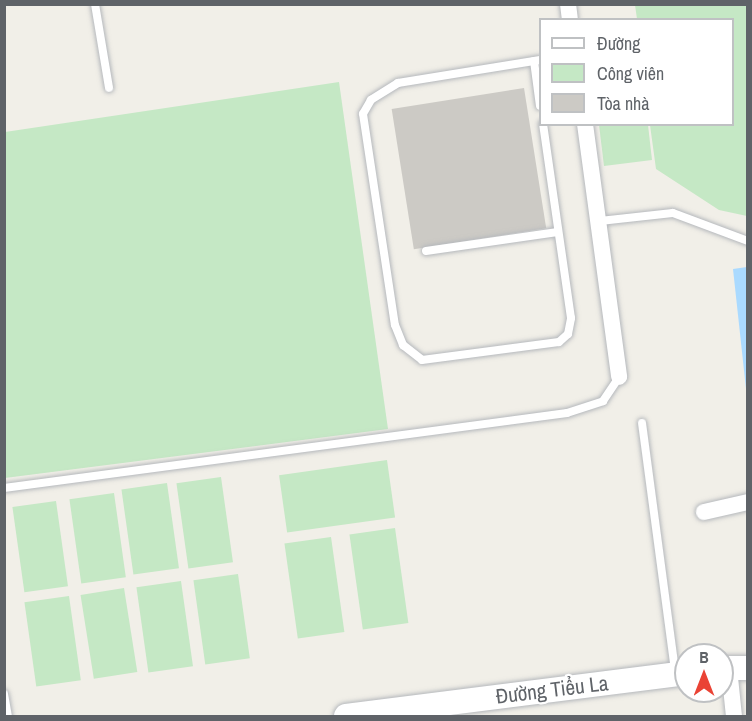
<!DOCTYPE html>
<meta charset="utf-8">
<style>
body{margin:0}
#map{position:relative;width:752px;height:721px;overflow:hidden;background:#f1efe8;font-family:"Archivo Narrow",sans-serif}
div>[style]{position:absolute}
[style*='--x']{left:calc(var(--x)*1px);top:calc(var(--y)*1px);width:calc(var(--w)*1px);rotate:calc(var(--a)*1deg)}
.green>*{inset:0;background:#c5e8c5;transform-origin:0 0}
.water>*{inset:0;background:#aadaff}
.building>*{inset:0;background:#cccac5;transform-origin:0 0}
.roads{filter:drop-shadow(0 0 2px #b5b8bc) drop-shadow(0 0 2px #b5b8bc)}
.lane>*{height:8px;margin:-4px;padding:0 4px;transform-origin:4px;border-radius:4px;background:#fff}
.street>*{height:16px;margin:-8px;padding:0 8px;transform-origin:8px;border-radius:8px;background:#fff}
.secondary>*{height:24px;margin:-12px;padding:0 12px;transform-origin:12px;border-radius:12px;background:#fff}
span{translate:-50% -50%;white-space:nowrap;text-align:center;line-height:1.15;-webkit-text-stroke:4.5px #fff;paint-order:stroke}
.street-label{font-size:21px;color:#5f6368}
.frame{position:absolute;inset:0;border:6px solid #5f6368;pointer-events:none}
.legend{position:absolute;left:539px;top:18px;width:195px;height:108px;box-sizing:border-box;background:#fff;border:2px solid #bfc1c3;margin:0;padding:8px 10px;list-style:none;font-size:18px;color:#5f6368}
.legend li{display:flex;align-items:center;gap:12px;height:30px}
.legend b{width:30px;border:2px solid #bfc1c3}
.north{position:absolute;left:674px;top:643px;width:60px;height:60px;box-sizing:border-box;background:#fff;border:2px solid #bfc1c3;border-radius:50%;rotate:0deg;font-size:16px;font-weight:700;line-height:24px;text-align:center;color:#5f6368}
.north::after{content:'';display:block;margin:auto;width:21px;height:27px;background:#ea4335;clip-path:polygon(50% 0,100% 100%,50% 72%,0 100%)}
</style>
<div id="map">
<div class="green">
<div style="clip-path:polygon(635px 5px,747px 5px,747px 216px,719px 210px,656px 169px,650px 125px,732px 124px,732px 20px,637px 19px)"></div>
<div style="clip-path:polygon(339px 82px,388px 429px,5px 478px,5px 132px)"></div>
<div style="clip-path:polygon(599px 125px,648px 125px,652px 160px,604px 166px)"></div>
<div style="left:387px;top:460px;width:58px;height:109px;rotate:82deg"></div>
<div style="left:221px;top:477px;width:86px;height:45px;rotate:82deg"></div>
<div style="left:167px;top:483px;width:86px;height:46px;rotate:82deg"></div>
<div style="left:114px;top:493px;width:85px;height:45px;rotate:82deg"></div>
<div style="left:56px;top:501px;width:86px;height:44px;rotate:82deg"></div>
<div style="left:395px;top:528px;width:96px;height:46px;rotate:82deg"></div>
<div style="left:331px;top:537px;width:96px;height:47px;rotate:82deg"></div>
<div style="left:238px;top:574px;width:85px;height:45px;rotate:82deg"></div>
<div style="left:181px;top:581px;width:86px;height:45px;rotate:82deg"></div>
<div style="left:124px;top:588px;width:85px;height:44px;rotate:81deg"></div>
<div style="left:69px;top:596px;width:85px;height:45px;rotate:82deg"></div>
</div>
<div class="water">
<div style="clip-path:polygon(747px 267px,748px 267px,747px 398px,733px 269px)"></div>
</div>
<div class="building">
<div style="left:524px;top:88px;width:142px;height:134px;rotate:81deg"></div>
</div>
<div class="roads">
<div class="lane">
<div style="--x:95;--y:4;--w:85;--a:80.5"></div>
<div style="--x:540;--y:60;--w:144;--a:170.8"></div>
<div style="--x:398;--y:83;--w:32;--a:148"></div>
<div style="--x:371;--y:100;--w:16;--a:120"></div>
<div style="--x:363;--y:114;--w:213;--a:81.4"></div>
<div style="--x:395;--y:325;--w:22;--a:68"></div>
<div style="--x:403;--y:345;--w:24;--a:38"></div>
<div style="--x:422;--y:360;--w:138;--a:-7.5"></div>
<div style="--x:559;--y:342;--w:12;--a:-42"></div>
<div style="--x:568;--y:334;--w:16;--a:-79"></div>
<div style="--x:571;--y:318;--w:196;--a:-98.2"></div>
<div style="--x:534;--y:61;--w:45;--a:82.4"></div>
<div style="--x:600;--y:221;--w:73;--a:-6.3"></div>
<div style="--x:673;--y:213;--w:80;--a:20.5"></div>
<div style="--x:426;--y:251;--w:133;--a:-8.2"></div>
<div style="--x:642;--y:423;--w:250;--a:82.4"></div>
<div style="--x:4;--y:488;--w:568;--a:-7.59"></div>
<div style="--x:567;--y:413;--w:38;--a:-18"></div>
<div style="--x:603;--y:401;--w:29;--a:-56"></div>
<div style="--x:4;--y:694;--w:22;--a:80"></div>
</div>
<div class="street">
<div style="--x:568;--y:4;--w:16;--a:83"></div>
<div style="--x:585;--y:124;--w:255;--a:82.3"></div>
<div style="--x:704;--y:512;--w:45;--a:-12.8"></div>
<div style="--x:729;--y:668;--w:48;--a:84.1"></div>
</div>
<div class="secondary">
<div style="--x:722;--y:668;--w:26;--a:0"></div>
<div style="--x:346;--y:716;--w:343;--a:-7.2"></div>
</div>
</div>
<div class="street-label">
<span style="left:552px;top:690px;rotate:-7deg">Đường Tiểu La</span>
</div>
<div class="frame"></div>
<ul class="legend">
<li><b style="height:8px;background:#fff"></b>Đường</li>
<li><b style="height:16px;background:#c5e8c5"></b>Công viên</li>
<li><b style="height:16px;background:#cccac5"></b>Tòa nhà</li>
</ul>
<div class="north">B</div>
</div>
